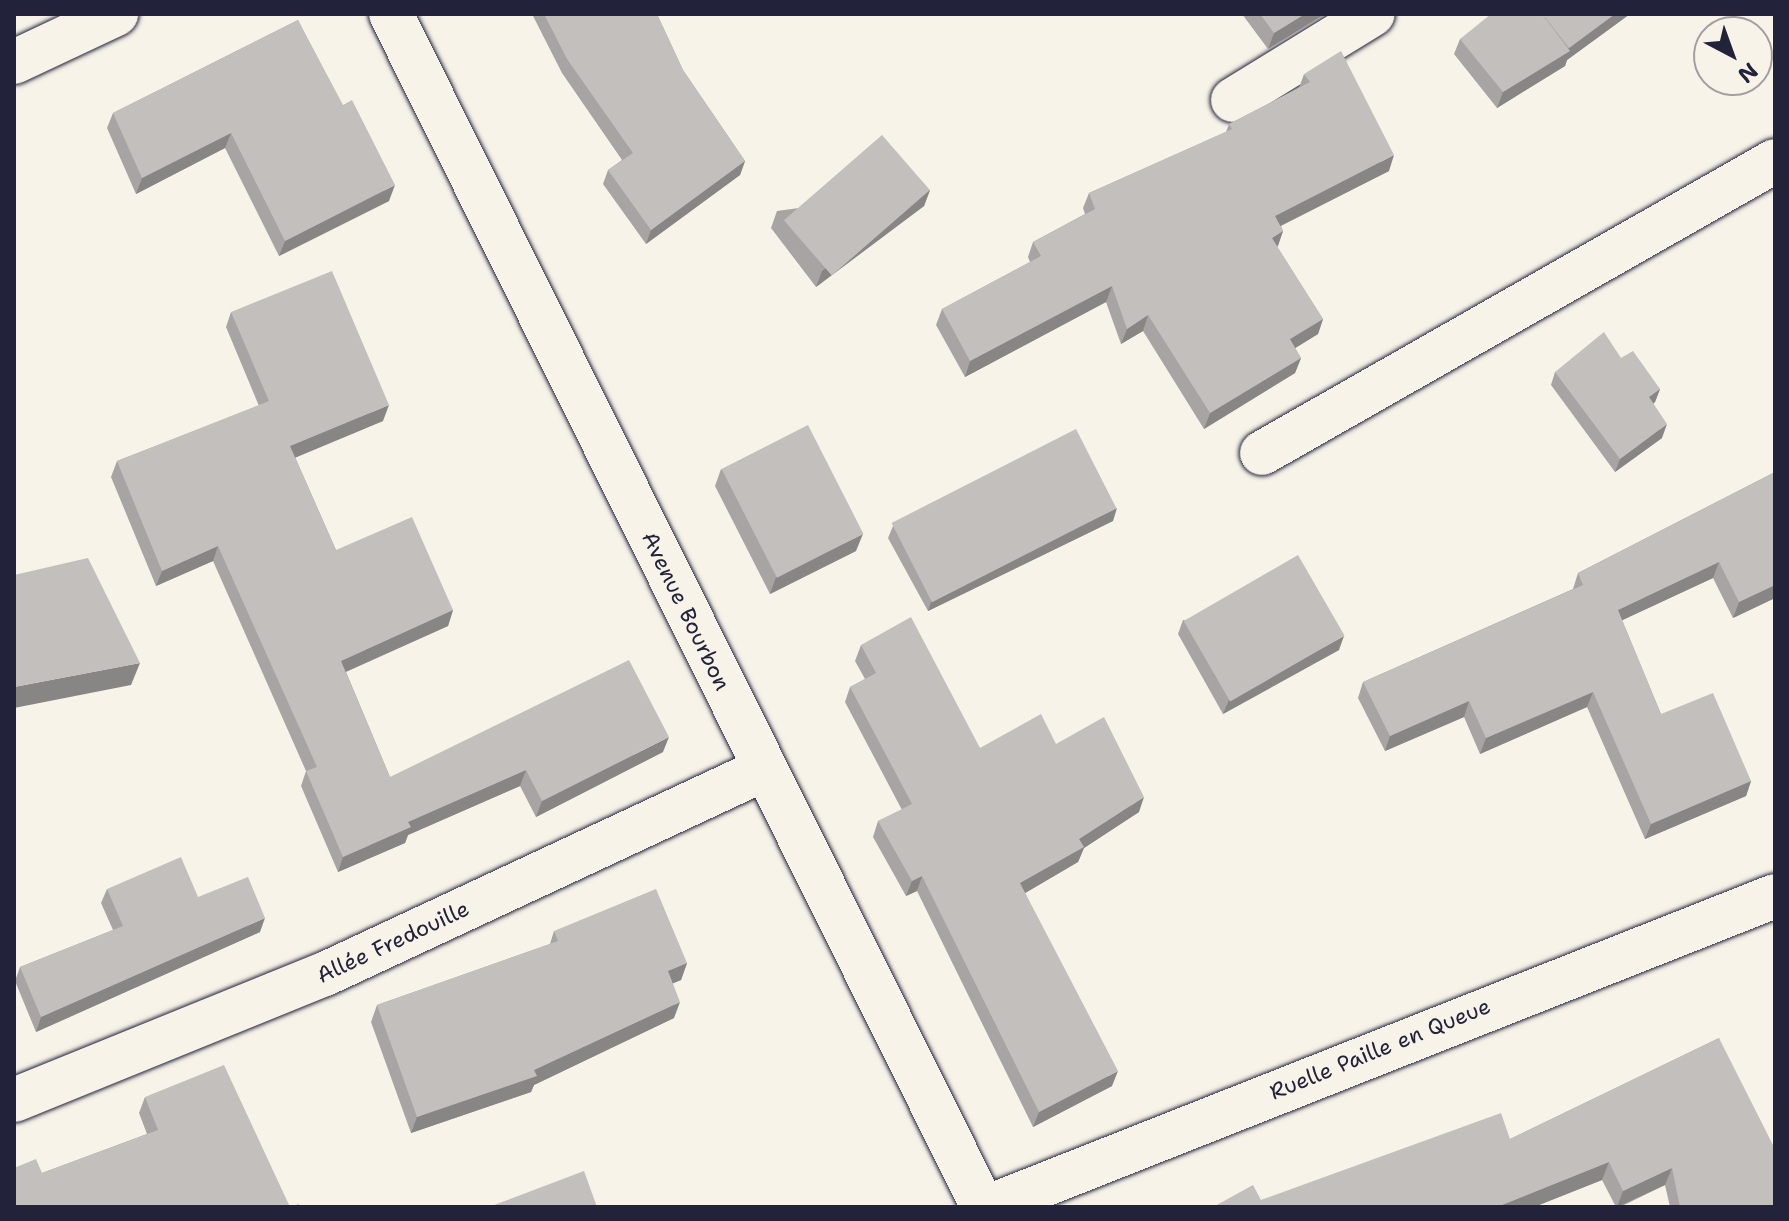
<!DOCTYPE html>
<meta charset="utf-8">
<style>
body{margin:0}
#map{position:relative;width:1789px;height:1221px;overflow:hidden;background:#f7f3e8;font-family:"Shantell Sans",sans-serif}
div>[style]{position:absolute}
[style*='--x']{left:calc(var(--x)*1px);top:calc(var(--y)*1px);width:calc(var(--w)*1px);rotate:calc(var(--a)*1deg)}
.roads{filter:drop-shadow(0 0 2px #22223b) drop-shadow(0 0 2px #22223b)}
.street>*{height:44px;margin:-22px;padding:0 22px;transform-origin:22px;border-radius:22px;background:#f7f3e8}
.secondary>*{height:44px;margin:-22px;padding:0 22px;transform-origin:22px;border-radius:22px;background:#f7f3e8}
.wall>*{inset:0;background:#a7a4a3}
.shaded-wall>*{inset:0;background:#888684}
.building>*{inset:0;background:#c2bfbd;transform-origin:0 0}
span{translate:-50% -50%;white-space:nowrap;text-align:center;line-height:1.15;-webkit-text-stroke:8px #f7f3e8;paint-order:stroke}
.street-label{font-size:22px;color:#22223b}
.frame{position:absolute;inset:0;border:16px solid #22223b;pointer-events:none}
.north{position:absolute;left:1693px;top:16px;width:80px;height:80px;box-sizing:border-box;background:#f7f3e8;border:2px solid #a29fa3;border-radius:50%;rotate:139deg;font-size:22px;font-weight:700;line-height:32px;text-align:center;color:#22223b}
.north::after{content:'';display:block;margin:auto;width:28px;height:36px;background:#22223b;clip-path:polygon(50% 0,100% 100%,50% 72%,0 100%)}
</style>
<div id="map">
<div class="roads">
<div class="street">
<div style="--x:14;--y:62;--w:113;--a:-25.2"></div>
<div style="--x:1233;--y:100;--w:164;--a:-31.6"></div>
<div style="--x:1262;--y:453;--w:590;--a:-29.65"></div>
<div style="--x:14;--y:1100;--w:336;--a:-22.1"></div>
<div style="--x:325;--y:974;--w:485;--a:-25"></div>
<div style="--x:988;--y:1207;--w:846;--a:-21.56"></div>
</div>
<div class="secondary">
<div style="--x:391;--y:14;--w:1332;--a:63.61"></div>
</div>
</div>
<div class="wall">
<div style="clip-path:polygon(532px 14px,657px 14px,683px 70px,745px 161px,740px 175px,646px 244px,603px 184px,608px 170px,622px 160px,562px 73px)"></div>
<div style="clip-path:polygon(1242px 14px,1325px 14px,1268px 49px)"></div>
<div style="clip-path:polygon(1547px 14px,1630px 14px,1567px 60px,1565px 66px,1497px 108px,1454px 54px,1460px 39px,1544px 17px)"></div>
<div style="clip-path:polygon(298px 20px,389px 201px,279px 256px,225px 148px,136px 194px,107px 128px,113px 113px)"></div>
<div style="clip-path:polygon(1304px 74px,1389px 171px,1281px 226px,1283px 231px,1277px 247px,1323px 319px,1318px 334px,1295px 348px,1301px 358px,1295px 373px,1204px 429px,1143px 331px,1121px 344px,1106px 302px,965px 377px,936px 325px,942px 309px,1030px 262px,1028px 257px,1033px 242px,1085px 214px,1083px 208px,1089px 193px,1226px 132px,1229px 124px,1299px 88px)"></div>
<div style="clip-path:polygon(930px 190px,924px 206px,816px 287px,771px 228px,777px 211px)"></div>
<div style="clip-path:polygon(231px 312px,383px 421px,295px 457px,336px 550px,453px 610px,448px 626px,346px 672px,390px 777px,663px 752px,536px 817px,520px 786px,408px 835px,405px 843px,338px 872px,301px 786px,306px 771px,213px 561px,156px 586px,111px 477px,117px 461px,259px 406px,226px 327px)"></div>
<div style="clip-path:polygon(1621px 358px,1660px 389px,1655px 402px,1653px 404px,1662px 438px,1615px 472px,1551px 385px,1555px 372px)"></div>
<div style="clip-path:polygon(721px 469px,856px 551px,770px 594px,715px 486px)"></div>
<div style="clip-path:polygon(1775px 472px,1775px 598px,1733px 618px,1713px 578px,1622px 620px,1661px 714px,1751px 781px,1746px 796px,1645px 839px,1587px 707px,1480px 754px,1464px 717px,1385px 751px,1358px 698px,1363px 682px,1573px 589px,1578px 573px)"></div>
<div style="clip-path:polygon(1113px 521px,928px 611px,888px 538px,893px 526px)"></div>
<div style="clip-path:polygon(1183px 620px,1339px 650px,1223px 714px,1178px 634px)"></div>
<div style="clip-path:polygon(861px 645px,980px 748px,1056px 744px,1139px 812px,1084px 848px,1078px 862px,1025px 893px,1112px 1086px,1033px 1127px,917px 891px,906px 896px,873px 837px,878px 821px,902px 810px,845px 702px,850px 687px,865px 679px,855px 661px)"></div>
<div style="clip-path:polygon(107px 889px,198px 897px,260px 932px,36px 1032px,15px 981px,20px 967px,113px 930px,101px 903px)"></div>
<div style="clip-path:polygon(554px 931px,687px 963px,681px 980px,673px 983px,674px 1018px,534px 1085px,531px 1092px,411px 1133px,371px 1022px,377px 1005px,550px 944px)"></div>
<div style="clip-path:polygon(1719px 1038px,1775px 1207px,1670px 1207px,1665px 1185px,1620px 1207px,1616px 1207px,1602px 1180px,1534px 1207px,1213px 1207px,1261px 1200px,1510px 1139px)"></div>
<div style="clip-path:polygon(145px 1097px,290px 1207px,14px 1207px,42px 1173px,147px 1134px,139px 1113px)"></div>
</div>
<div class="shaded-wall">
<div style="clip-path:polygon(1305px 14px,1325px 14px,1268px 49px,1274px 33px)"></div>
<div style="clip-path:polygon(1615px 14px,1630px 14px,1567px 60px,1565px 66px,1497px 108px,1503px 92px,1569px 48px)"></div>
<div style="clip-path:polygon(231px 133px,225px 148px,136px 194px,142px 178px)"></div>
<div style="clip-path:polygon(1394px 155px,1389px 171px,1270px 231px,1275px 216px)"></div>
<div style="clip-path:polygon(745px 161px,740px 175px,646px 244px,651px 230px)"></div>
<div style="clip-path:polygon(395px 185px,389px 201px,279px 256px,285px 241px)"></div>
<div style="clip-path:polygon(930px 190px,924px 206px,816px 287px,822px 271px)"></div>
<div style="clip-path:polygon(1283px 231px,1278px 246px,1266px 253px,1272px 238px)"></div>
<div style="clip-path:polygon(1112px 286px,1106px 302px,965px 377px,970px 361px)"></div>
<div style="clip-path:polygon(1148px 315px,1143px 331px,1121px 344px,1127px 329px)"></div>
<div style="clip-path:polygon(1323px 319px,1318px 334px,1284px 355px,1290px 339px)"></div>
<div style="clip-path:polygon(1301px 358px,1295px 373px,1204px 429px,1210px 413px)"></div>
<div style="clip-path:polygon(1660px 389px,1655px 402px,1644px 411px,1649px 397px)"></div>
<div style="clip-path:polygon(389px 405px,383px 421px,285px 462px,290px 446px)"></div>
<div style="clip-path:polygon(1667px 424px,1662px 438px,1615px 472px,1620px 459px)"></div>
<div style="clip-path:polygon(1117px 508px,1113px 521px,928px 611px,932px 599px)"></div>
<div style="clip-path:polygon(863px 534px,856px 551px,770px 594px,776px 577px)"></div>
<div style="clip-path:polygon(218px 546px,213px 561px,156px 586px,162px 571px)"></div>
<div style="clip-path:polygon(1719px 562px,1713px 578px,1612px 625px,1618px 610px)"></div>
<div style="clip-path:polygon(1775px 585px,1775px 598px,1733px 618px,1739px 602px)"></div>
<div style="clip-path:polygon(453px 610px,448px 626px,336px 676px,341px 661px)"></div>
<div style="clip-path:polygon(1344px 636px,1339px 650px,1223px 714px,1229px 700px)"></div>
<div style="clip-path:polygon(140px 663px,131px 685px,14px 708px,14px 687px)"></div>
<div style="clip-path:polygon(1593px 692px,1587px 707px,1480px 754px,1486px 738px)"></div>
<div style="clip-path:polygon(1469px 701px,1464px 717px,1385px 751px,1390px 736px)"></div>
<div style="clip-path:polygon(669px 737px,663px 752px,536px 817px,542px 801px)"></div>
<div style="clip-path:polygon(526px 770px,520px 786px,408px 835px,405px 843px,338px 872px,343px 857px,408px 822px)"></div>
<div style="clip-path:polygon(1751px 781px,1746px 796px,1645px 839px,1651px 824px)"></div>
<div style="clip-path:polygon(1144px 797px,1139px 812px,1084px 848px,1078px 862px,1015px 899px,1020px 883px,1079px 839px)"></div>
<div style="clip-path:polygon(922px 876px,917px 891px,906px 896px,912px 881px)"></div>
<div style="clip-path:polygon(265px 918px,260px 932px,36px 1032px,41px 1017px)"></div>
<div style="clip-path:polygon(687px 963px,681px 980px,662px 988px,668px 971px)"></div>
<div style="clip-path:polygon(680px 1002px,674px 1018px,534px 1085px,531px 1092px,411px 1133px,417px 1117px,534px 1070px)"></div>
<div style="clip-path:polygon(1118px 1071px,1112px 1086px,1033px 1127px,1039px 1112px)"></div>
<div style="clip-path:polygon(1609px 1162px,1602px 1180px,1534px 1207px,1497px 1207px)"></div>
<div style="clip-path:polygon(1672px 1168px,1665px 1185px,1617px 1207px,1623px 1191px)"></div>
</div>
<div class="building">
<div style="clip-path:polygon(544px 14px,657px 14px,683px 70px,745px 161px,651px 230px,608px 170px,633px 153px,567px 59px)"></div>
<div style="clip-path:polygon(1260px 14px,1305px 14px,1274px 33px)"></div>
<div style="clip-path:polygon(1491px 14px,1542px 14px,1570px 51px,1503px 92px,1460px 39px)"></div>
<div style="clip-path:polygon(1547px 14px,1615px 14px,1569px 48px,1544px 16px)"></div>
<div style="clip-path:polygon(298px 20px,343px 105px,352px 100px,395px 185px,285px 241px,231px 133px,142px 178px,113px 113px)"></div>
<div style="clip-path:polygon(1341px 51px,1394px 155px,1275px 216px,1283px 231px,1272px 238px,1323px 319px,1290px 339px,1301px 358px,1210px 413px,1148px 315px,1127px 329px,1112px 286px,970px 361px,942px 309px,1041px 256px,1033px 242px,1095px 209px,1089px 193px,1232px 129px,1229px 124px,1310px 82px,1304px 74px)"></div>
<div style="left:882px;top:135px;width:73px;height:130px;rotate:49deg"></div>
<div style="clip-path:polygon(332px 271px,389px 405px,290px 446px,336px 550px,412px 517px,453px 610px,341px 661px,390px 777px,629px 660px,669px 737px,542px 801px,526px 770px,408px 822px,411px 827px,343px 857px,306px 771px,317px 767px,218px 546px,162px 571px,117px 461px,269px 401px,231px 312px)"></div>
<div style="clip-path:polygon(1604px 332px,1621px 358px,1633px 351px,1660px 389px,1649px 397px,1667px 424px,1620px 459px,1555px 372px)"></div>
<div style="left:808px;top:425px;width:122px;height:97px;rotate:63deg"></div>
<div style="left:1076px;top:429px;width:89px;height:207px;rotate:63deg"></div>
<div style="clip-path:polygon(1775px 472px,1775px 585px,1739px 602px,1719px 562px,1618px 610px,1661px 714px,1713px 693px,1751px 781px,1651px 824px,1593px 692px,1486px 738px,1469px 701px,1390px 736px,1363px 682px,1583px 585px,1578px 573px)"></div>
<div style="left:1298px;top:555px;width:93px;height:132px;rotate:60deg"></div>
<div style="clip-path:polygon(88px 558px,140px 663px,14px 687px,14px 575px)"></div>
<div style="clip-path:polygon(911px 617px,980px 748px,1041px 714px,1056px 744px,1104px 717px,1144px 797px,1079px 839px,1084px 847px,1020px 883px,1118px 1071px,1039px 1112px,922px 876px,912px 881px,878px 821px,912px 804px,850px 687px,876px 673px,861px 645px)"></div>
<div style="clip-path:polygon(181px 857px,198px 897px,248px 877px,265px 918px,41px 1017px,20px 967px,123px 926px,107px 889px)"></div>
<div style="clip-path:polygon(656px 889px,687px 963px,668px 971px,680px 1002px,534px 1070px,537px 1076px,417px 1117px,377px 1005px,558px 941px,554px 931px)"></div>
<div style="clip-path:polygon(1719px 1038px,1775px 1149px,1775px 1207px,1680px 1207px,1672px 1168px,1623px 1191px,1609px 1162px,1497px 1207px,1213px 1207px,1253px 1185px,1261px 1200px,1501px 1113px,1510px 1139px)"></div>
<div style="clip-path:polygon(224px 1065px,290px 1207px,299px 1204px,300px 1207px,14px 1207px,14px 1168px,36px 1159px,42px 1173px,158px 1130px,145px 1097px)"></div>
<div style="clip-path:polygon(584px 1171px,597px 1207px,489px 1207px)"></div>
</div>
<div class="street-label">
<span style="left:686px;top:611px;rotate:64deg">Avenue Bourbon</span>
<span style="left:393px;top:942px;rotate:-25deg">Allée Fredouille</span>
<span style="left:1380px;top:1049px;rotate:-22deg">Ruelle Paille en Queue</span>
</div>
<div class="frame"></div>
<div class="north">N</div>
</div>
